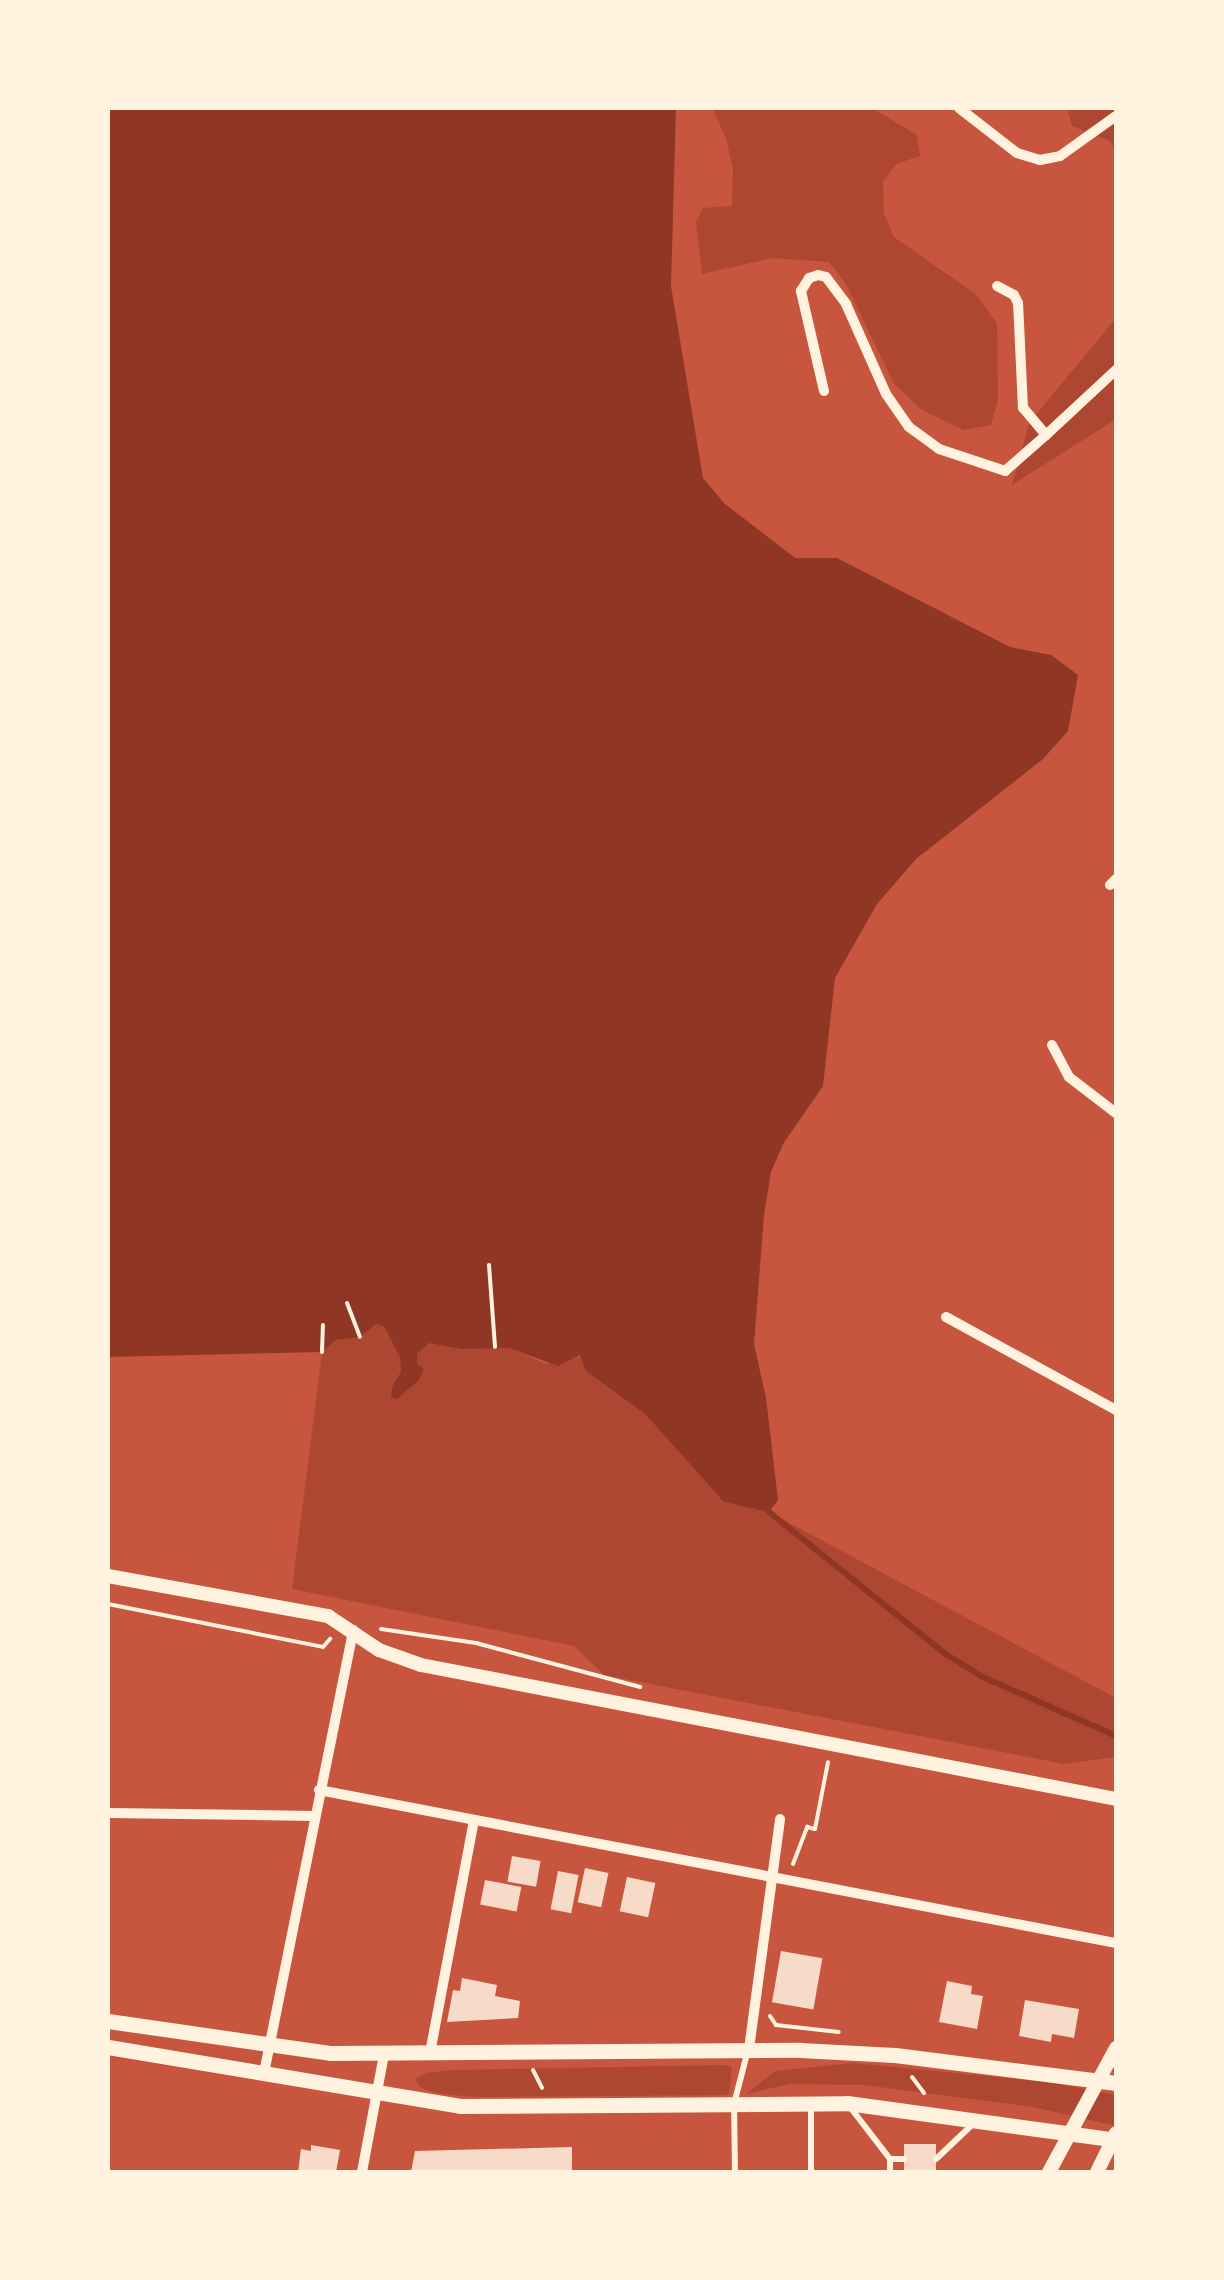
<!DOCTYPE html>
<style>
body{margin:0}
#map{position:relative;width:1224px;height:2280px;overflow:hidden;background:#c8553d;font-family:Lato,sans-serif}
div>[style]{position:absolute}
[style*='--x']{left:calc(var(--x)*1px);top:calc(var(--y)*1px);width:calc(var(--w)*1px);rotate:calc(var(--a)*1deg)}
.green>*{inset:0;background:#ae4732}
.water>*{inset:0;background:#8f3625}
.stream>*{height:6px;margin:-3px;padding:0 3px;transform-origin:3px;border-radius:3px;background:#8f3625}
.building>*{inset:0;background:#f7dbc8;transform-origin:0 0}
.path>*{height:4px;margin:-2px;padding:0 2px;transform-origin:2px;border-radius:2px;background:#fff3e0}
.service>*{height:6px;margin:-3px;padding:0 3px;transform-origin:3px;border-radius:3px;background:#fff3e0}
.minor>*{height:10px;margin:-5px;padding:0 5px;transform-origin:5px;border-radius:5px;background:#fff3e0}
.tertiary>*{height:14px;margin:-7px;padding:0 7px;transform-origin:7px;border-radius:7px;background:#fff3e0}
.secondary>*{height:15px;margin:-7.5px;padding:0 7.5px;transform-origin:7.5px;border-radius:7.5px;background:#fff3e0}
span{translate:-50% -50%;white-space:nowrap;text-align:center;line-height:1.15;-webkit-text-stroke:8px #fff3e0;paint-order:stroke}
.frame{position:absolute;inset:0;border:110px solid #fff3e0;pointer-events:none}
</style>
<div id="map">
<div class="green">
<div style="clip-path:polygon(712px 108px,872px 108px,917px 135px,920px 156px,896px 164px,883px 182px,884px 214px,894px 237px,977px 295px,997px 324px,998px 400px,991px 425px,964px 430px,922px 410px,894px 384px,845px 282px,829px 262px,773px 258px,702px 274px,696px 222px,703px 208px,732px 206px,733px 169px,726px 138px)"></div>
<div style="clip-path:polygon(1067px 108px,1116px 108px,1116px 150px,1110px 141px,1072px 126px)"></div>
<div style="clip-path:polygon(1116px 318px,1116px 419px,1012px 485px,1029px 423px)"></div>
<div style="clip-path:polygon(376px 1324px,384px 1325px,400px 1356px,401px 1372px,391px 1397px,401px 1396px,409px 1386px,417px 1354px,429px 1342px,462px 1349px,509px 1348px,546px 1364px,583px 1356px,586px 1371px,645px 1414px,724px 1502px,769px 1512px,1116px 1698px,1116px 1757px,1064px 1764px,604px 1675px,574px 1646px,292px 1589px,322px 1352px,336px 1340px,360px 1337px)"></div>
<div style="clip-path:polygon(853px 2063px,1048px 2082px,1116px 2095px,1116px 2126px,1033px 2107px,864px 2085px,790px 2084px,746px 2094px,775px 2071px)"></div>
<div style="clip-path:polygon(724px 2065px,732px 2067px,729px 2095px,472px 2097px,436px 2093px,421px 2088px,415px 2079px,426px 2073px,454px 2070px)"></div>
</div>
<div class="water">
<div style="clip-path:polygon(108px 108px,676px 108px,671px 286px,703px 478px,725px 504px,795px 558px,837px 558px,1010px 647px,1051px 655px,1078px 675px,1068px 731px,1043px 759px,916px 859px,877px 904px,835px 978px,823px 1086px,783px 1144px,771px 1172px,764px 1215px,754px 1344px,766px 1398px,778px 1500px,769px 1512px,724px 1502px,645px 1414px,586px 1371px,580px 1355px,558px 1366px,509px 1348px,462px 1349px,429px 1343px,417px 1354px,417px 1364px,424px 1369px,418px 1381px,397px 1399px,391px 1397px,392px 1387px,401px 1372px,400px 1357px,384px 1326px,376px 1324px,360px 1337px,336px 1340px,322px 1352px,108px 1357px)"></div>
</div>
<div class="stream">
<div style="--x:769;--y:1512;--w:228;--a:38.8"></div>
<div style="--x:947;--y:1655;--w:42;--a:31.4"></div>
<div style="--x:983;--y:1677;--w:145;--a:23.9"></div>
</div>
<div class="building">
<div style="left:512px;top:1856px;width:29px;height:26px;rotate:10deg"></div>
<div style="left:585px;top:1868px;width:24px;height:35px;rotate:12deg"></div>
<div style="left:558px;top:1871px;width:21px;height:39px;rotate:11deg"></div>
<div style="left:627px;top:1877px;width:29px;height:35px;rotate:12deg"></div>
<div style="left:485px;top:1880px;width:37px;height:25px;rotate:11deg"></div>
<div style="left:781px;top:1951px;width:42px;height:52px;rotate:10deg"></div>
<div style="clip-path:polygon(462px 1978px,497px 1985px,495px 1996px,520px 2001px,518px 2018px,447px 2022px,453px 1990px,460px 1991px)"></div>
<div style="clip-path:polygon(947px 1981px,972px 1986px,971px 1994px,983px 1996px,977px 2029px,939px 2022px)"></div>
<div style="clip-path:polygon(1025px 2000px,1079px 2009px,1074px 2038px,1052px 2034px,1051px 2042px,1019px 2036px)"></div>
<div style="left:904px;top:2144px;width:32px;height:28px"></div>
<div style="clip-path:polygon(311px 2145px,340px 2150px,336px 2172px,298px 2172px,301px 2149px,311px 2151px)"></div>
<div style="clip-path:polygon(572px 2147px,572px 2172px,411px 2172px,415px 2151px)"></div>
</div>
<div class="path">
<div style="--x:489;--y:1265;--w:82;--a:85.8"></div>
<div style="--x:347;--y:1303;--w:36;--a:69"></div>
<div style="--x:322;--y:1352;--w:27;--a:-88"></div>
<div style="--x:108;--y:1604;--w:219;--a:11.3"></div>
<div style="--x:323;--y:1647;--w:11;--a:-49"></div>
<div style="--x:381;--y:1629;--w:96;--a:8.4"></div>
<div style="--x:476;--y:1643;--w:170;--a:15"></div>
<div style="--x:793;--y:1864;--w:40;--a:-69"></div>
<div style="--x:807;--y:1827;--w:8;--a:14"></div>
<div style="--x:815;--y:1829;--w:68;--a:-79"></div>
<div style="--x:770;--y:2016;--w:11;--a:56"></div>
<div style="--x:776;--y:2025;--w:63;--a:6.3"></div>
<div style="--x:533;--y:2070;--w:20;--a:63"></div>
<div style="--x:912;--y:2077;--w:20;--a:53"></div>
</div>
<div class="service">
<div style="--x:811;--y:2104;--w:68;--a:90"></div>
<div style="--x:850;--y:2107;--w:66;--a:52.4"></div>
<div style="--x:890;--y:2159;--w:13;--a:90"></div>
<div style="--x:890;--y:2159;--w:14;--a:0"></div>
<div style="--x:936;--y:2159;--w:52;--a:-43.5"></div>
<div style="--x:735;--y:2172;--w:68;--a:-90.8"></div>
<div style="--x:734;--y:2104;--w:56;--a:-75.5"></div>
</div>
<div class="minor">
<div style="--x:959;--y:108;--w:73;--a:37.8"></div>
<div style="--x:1017;--y:153;--w:24;--a:17"></div>
<div style="--x:1040;--y:160;--w:20;--a:-11"></div>
<div style="--x:1060;--y:156;--w:69;--a:-35.5"></div>
<div style="--x:824;--y:391;--w:103;--a:-103"></div>
<div style="--x:801;--y:291;--w:15;--a:-58"></div>
<div style="--x:809;--y:278;--w:9;--a:-18"></div>
<div style="--x:818;--y:275;--w:8;--a:14"></div>
<div style="--x:826;--y:277;--w:34;--a:53"></div>
<div style="--x:846;--y:304;--w:98;--a:66"></div>
<div style="--x:886;--y:394;--w:40;--a:55.1"></div>
<div style="--x:909;--y:427;--w:37;--a:36"></div>
<div style="--x:939;--y:449;--w:70;--a:18.4"></div>
<div style="--x:1005;--y:471;--w:55;--a:-41.3"></div>
<div style="--x:1046;--y:435;--w:35;--a:-130"></div>
<div style="--x:1023;--y:408;--w:105;--a:-92.7"></div>
<div style="--x:1018;--y:303;--w:9;--a:-117"></div>
<div style="--x:1014;--y:295;--w:19;--a:-152"></div>
<div style="--x:1046;--y:435;--w:96;--a:-42.9"></div>
<div style="--x:1110;--y:885;--w:8;--a:-45"></div>
<div style="--x:1052;--y:1045;--w:36;--a:62"></div>
<div style="--x:1069;--y:1077;--w:59;--a:37.5"></div>
<div style="--x:946;--y:1317;--w:194;--a:28.7"></div>
<div style="--x:319;--y:1790;--w:812;--a:10.87"></div>
<div style="--x:108;--y:1813;--w:206;--a:0.8"></div>
<div style="--x:749;--y:2049;--w:232;--a:-82.3"></div>
<div style="--x:430;--y:2053;--w:237;--a:-79.3"></div>
<div style="--x:264;--y:2073;--w:452;--a:-78.6"></div>
<div style="--x:362;--y:2172;--w:120;--a:-79.4"></div>
</div>
<div class="tertiary">
<div style="--x:108;--y:1576;--w:224;--a:10.3"></div>
<div style="--x:328;--y:1616;--w:61;--a:33.7"></div>
<div style="--x:379;--y:1650;--w:45;--a:19.7"></div>
<div style="--x:421;--y:1665;--w:708;--a:10.91"></div>
<div style="--x:1049;--y:2172;--w:141;--a:-61.6"></div>
<div style="--x:1097;--y:2172;--w:43;--a:-64"></div>
</div>
<div class="secondary">
<div style="--x:108;--y:2021;--w:224;--a:8.2"></div>
<div style="--x:330;--y:2053;--w:470;--a:-0.4"></div>
<div style="--x:800;--y:2050;--w:95;--a:3"></div>
<div style="--x:895;--y:2055;--w:223;--a:7.2"></div>
<div style="--x:108;--y:2047;--w:357;--a:9.5"></div>
<div style="--x:460;--y:2106;--w:387;--a:-0.4"></div>
<div style="--x:847;--y:2103;--w:272;--a:7.8"></div>
</div>
<div class="frame"></div>
</div>
